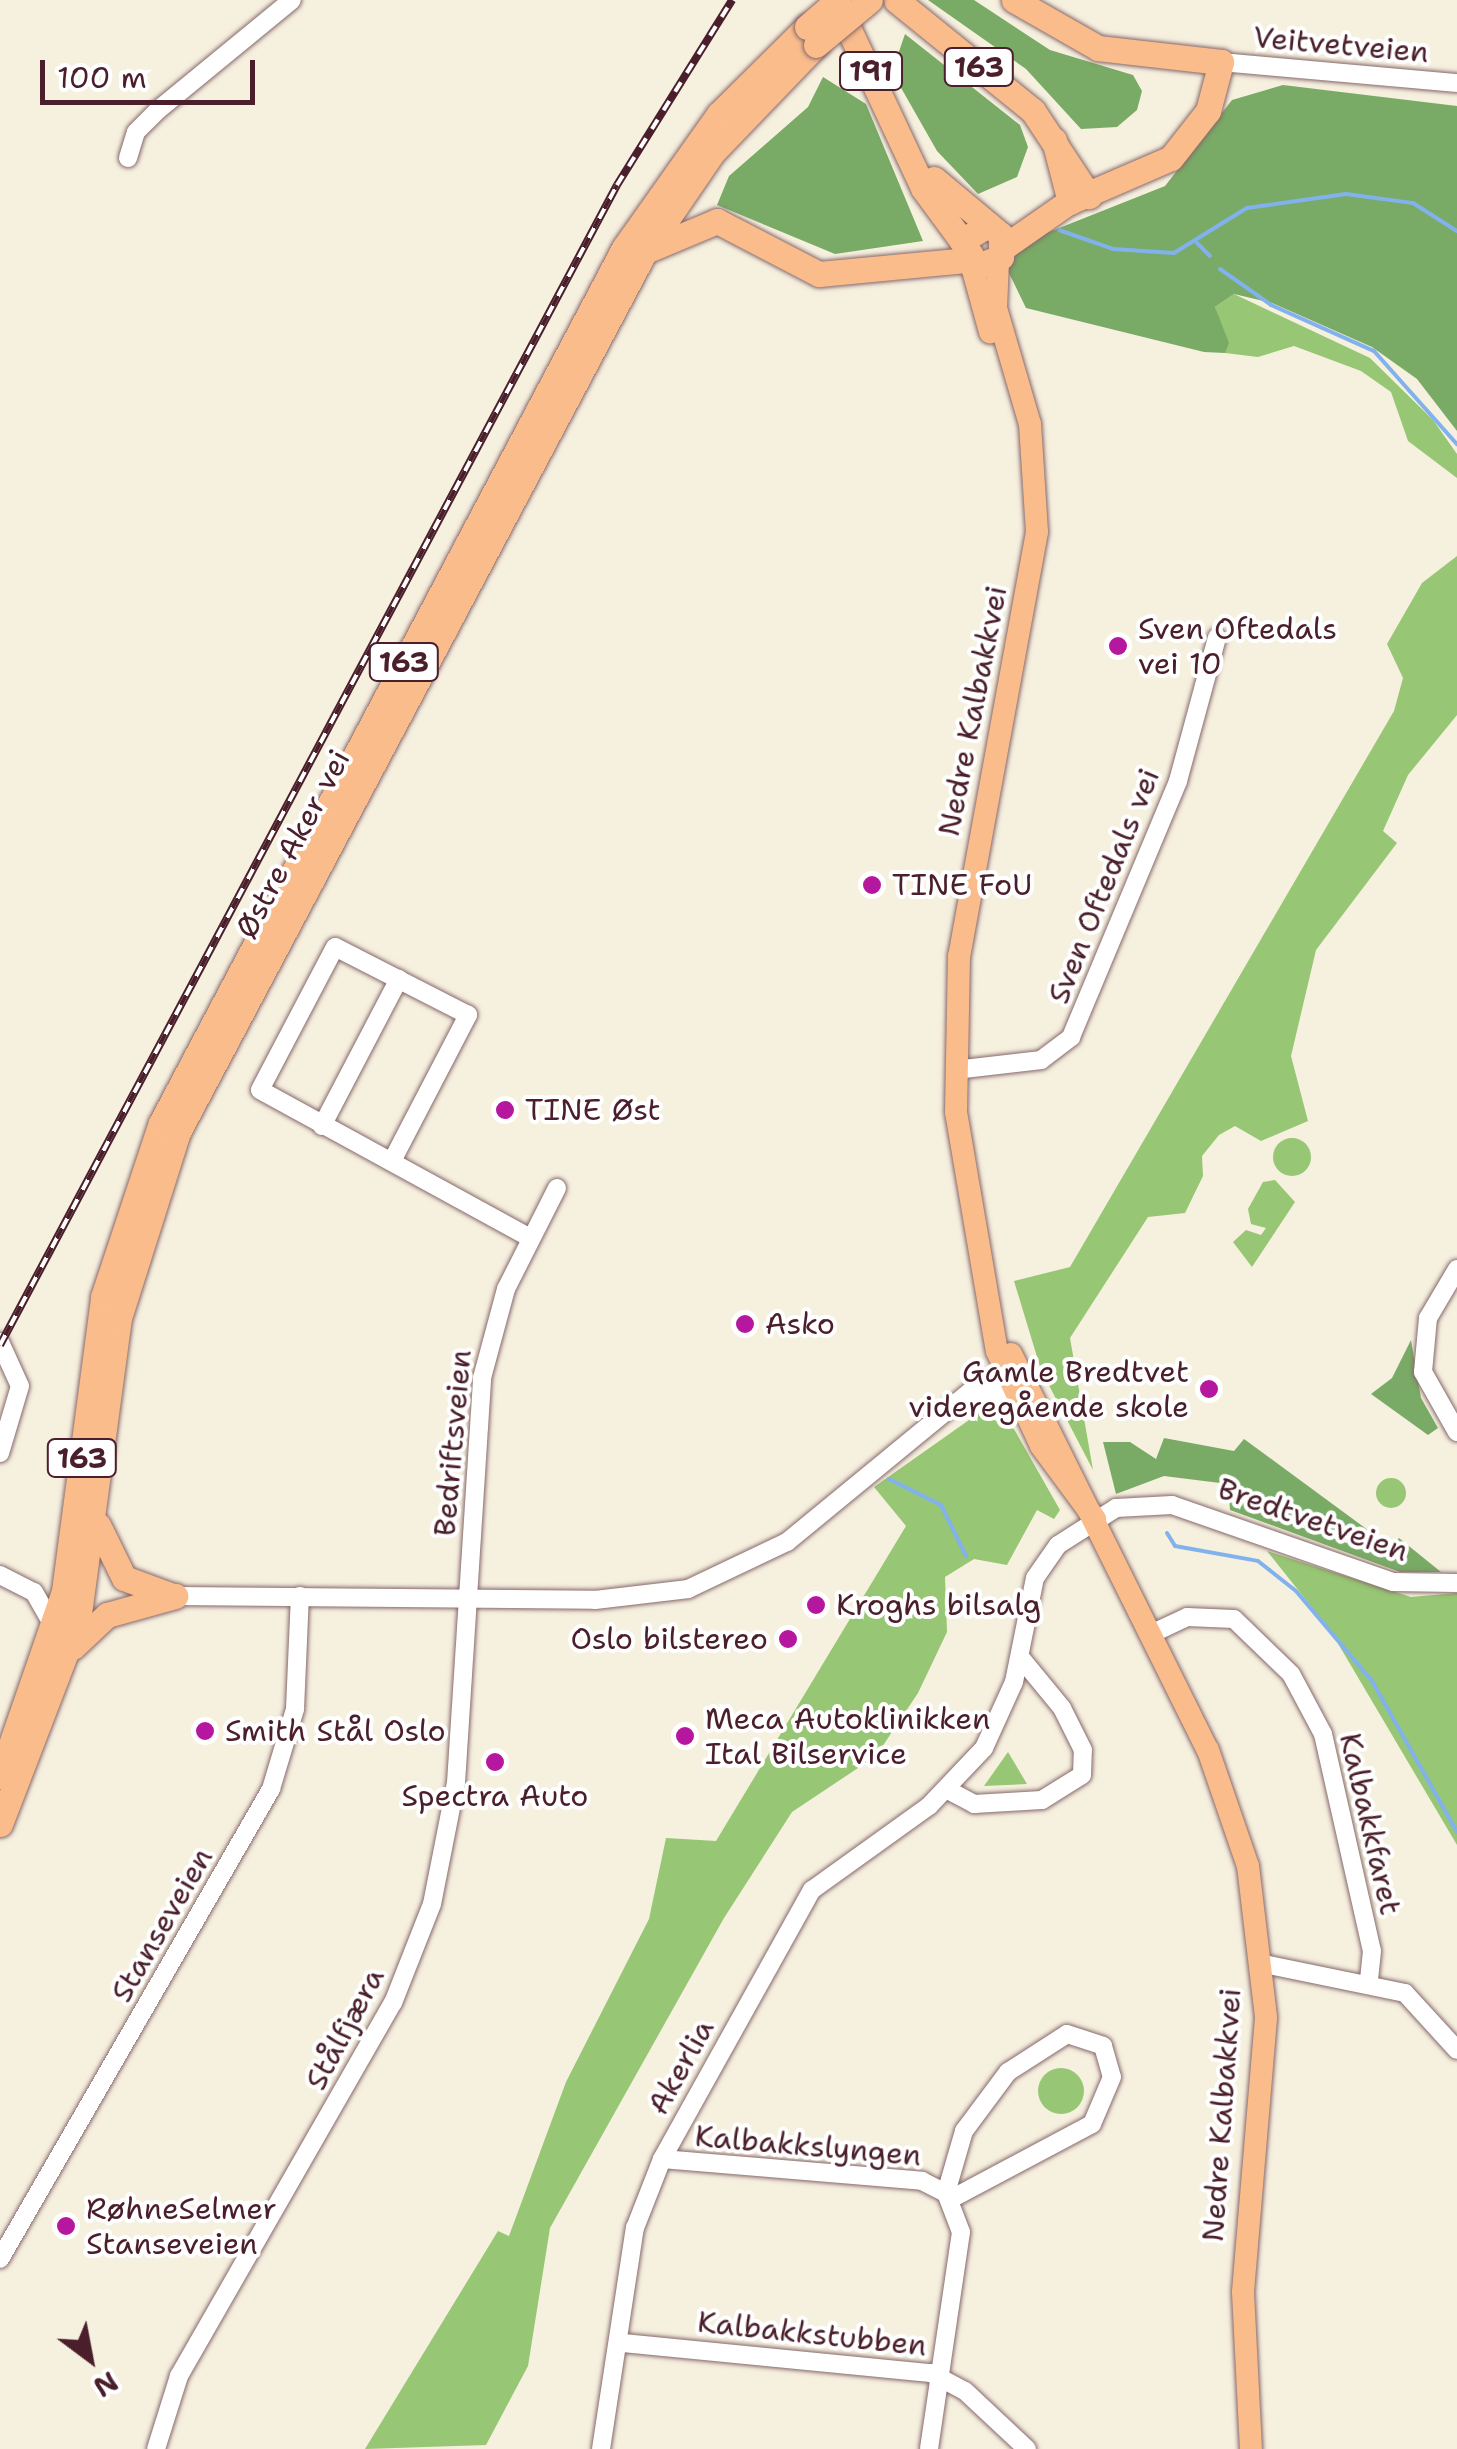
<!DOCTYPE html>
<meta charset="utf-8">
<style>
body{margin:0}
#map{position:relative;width:1457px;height:2449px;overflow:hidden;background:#f6f0df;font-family:"Shantell Sans",sans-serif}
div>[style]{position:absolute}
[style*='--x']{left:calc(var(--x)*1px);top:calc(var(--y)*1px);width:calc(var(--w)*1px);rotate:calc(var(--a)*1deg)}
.green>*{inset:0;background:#97c674}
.round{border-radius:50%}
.forest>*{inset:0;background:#79ab66}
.stream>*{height:4px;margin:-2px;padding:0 2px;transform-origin:2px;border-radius:2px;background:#82b2ed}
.roads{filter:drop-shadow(0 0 2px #86686a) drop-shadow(0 0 2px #86686a)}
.minor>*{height:18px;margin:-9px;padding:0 9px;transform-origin:9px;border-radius:9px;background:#fff}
.major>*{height:22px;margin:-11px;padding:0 11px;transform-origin:11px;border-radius:11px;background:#fabc8b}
.highway>*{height:25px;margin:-12.5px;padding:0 12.5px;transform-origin:12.5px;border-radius:12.5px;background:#fabc8b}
.rail>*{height:8px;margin-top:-4px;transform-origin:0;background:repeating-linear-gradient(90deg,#fff 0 11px,#4a1f2b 0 22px);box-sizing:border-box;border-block:2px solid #4a1f2b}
.bridges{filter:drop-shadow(0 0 2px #86686a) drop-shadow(0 0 2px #86686a)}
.highway-bridge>*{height:25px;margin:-12.5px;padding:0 12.5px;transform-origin:12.5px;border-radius:12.5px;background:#fabc8b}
.dots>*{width:28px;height:28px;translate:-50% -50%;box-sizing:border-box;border:5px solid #fff;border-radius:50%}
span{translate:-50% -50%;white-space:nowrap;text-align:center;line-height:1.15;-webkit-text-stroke:8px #fff;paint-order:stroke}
.shield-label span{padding:2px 8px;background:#fff;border:2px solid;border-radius:8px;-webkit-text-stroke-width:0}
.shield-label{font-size:28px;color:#4a1f2b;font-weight:700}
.street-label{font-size:30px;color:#4a1f2b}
.poi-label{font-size:30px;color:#4a1f2b}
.left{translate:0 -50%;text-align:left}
.right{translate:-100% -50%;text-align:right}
.north{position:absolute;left:40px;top:2309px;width:100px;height:100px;-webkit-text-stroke:8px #fff;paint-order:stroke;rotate:148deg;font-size:28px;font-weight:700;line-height:40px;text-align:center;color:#4a1f2b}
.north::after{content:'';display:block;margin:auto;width:35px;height:45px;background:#4a1f2b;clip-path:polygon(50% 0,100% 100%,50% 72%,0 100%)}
.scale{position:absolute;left:40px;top:60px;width:215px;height:45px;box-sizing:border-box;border:5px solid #4a1f2b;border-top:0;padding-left:12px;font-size:30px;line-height:35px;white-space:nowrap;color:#4a1f2b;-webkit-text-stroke:8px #fff;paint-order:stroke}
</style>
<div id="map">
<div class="green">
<div style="clip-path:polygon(1234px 294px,1370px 358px,1433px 420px,1457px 454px,1457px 478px,1408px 441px,1391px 392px,1361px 371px,1294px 346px,1258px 357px,1225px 353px,1215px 307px)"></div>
<div style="clip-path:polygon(1457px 556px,1457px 715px,1408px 775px,1383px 831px,1397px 843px,1316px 950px,1291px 1056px,1308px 1121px,1261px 1141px,1235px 1126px,1219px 1135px,1202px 1156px,1203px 1176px,1185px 1213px,1148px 1217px,1070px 1338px,1093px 1470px,1041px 1370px,1014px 1281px,1070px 1267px,1394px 711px,1403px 678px,1387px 644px,1422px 583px)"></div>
<div class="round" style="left:1273px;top:1138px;width:38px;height:38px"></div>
<div style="clip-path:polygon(1275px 1180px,1295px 1202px,1252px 1267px,1233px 1242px,1246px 1230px,1261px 1235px,1266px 1228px,1251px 1224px,1248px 1209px,1263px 1182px)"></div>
<div style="clip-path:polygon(979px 1413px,1014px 1429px,1060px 1510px,1054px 1519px,1037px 1510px,1007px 1565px,974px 1559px,945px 1577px,947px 1632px,918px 1693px,876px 1756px,792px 1812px,724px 1918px,550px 2228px,528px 2366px,486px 2445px,365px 2449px,498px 2231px,509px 2236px,566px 2082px,649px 1919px,666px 1838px,716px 1841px,906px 1526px,874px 1487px)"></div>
<div class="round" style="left:1376px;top:1478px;width:30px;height:30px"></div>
<div style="clip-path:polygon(1267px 1551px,1411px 1597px,1457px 1593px,1457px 1845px,1330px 1630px)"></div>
<div style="clip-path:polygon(1008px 1752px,1027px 1784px,984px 1786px)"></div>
<div class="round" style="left:1038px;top:2068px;width:46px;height:46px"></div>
</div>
<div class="forest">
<div style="clip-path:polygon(928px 0,974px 0,1050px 50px,1133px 75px,1142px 91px,1137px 110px,1117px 127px,1081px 129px,1026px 69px)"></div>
<div style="clip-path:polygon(905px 34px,1020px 125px,1028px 147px,1017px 177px,978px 194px,937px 151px,892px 72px)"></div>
<div style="clip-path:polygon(823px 77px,866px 104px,923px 241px,835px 254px,717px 205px,729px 176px,808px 107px)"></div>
<div style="clip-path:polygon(1283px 85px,1457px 106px,1457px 431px,1417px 379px,1372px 347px,1272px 303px,1234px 294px,1215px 307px,1229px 343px,1225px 353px,1204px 352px,1026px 308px,1007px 269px,1024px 242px,1165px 186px,1232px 100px)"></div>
<div style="clip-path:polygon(1411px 1340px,1421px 1398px,1438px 1428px,1428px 1435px,1371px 1394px,1392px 1378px)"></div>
<div style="clip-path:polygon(1164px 1438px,1234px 1451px,1244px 1439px,1391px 1547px,1399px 1538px,1441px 1572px,1400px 1572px,1230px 1510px,1228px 1484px,1164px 1476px,1116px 1494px,1103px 1442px,1130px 1442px,1156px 1459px)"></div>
</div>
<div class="stream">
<div style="--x:1059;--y:230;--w:57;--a:19.4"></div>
<div style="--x:1113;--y:249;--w:61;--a:3.8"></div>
<div style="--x:1174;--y:253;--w:86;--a:-31.7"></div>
<div style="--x:1247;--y:208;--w:100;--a:-8"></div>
<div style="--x:1346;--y:194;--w:68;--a:7.7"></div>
<div style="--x:1413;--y:203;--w:52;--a:32.5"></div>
<div style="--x:1197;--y:243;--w:18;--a:45"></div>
<div style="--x:1220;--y:269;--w:62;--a:35.2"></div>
<div style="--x:1271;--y:305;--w:113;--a:24.1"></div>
<div style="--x:1374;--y:351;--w:125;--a:48.3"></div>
<div style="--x:889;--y:1479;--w:58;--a:26.6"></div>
<div style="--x:941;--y:1505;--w:57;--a:63.9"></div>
<div style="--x:1167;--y:1533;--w:15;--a:58"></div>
<div style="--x:1175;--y:1546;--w:84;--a:10.2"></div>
<div style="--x:1258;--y:1561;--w:48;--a:38.3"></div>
<div style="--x:1296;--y:1591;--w:118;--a:49.8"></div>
<div style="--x:1372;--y:1681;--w:173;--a:60.6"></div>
</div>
<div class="roads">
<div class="minor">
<div style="--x:1221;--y:62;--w:237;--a:5.1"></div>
<div style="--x:128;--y:158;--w:27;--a:-73"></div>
<div style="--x:136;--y:132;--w:31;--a:-45"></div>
<div style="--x:158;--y:110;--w:173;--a:-39.4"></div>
<div style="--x:955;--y:1070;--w:87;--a:-6.6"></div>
<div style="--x:1041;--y:1060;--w:38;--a:-37"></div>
<div style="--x:1071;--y:1037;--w:277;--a:-67.3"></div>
<div style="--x:1178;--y:781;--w:149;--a:-74.8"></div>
<div style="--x:322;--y:1126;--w:166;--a:-62.4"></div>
<div style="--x:392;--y:1161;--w:165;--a:-62.5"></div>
<div style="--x:468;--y:1015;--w:149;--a:-152.9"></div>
<div style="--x:335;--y:947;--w:161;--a:117.7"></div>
<div style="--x:260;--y:1090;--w:308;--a:28.7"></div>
<div style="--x:1457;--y:1269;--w:57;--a:120.6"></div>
<div style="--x:1428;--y:1318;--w:54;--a:95.3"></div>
<div style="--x:1423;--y:1372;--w:69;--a:60.5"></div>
<div style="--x:0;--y:1342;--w:48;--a:65.6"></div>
<div style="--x:20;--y:1386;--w:70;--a:106.6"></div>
<div style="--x:0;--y:1575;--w:38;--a:27"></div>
<div style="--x:34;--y:1592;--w:40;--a:60.3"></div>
<div style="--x:175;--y:1596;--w:420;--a:0.5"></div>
<div style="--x:595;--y:1600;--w:94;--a:-6.7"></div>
<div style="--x:688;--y:1589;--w:110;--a:-25.4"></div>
<div style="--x:787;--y:1542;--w:254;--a:-39.4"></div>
<div style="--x:983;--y:1381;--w:39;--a:-10"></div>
<div style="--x:1021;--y:1374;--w:18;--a:124"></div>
<div style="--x:1011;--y:1389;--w:55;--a:163.2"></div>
<div style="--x:1153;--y:1633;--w:38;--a:-25"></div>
<div style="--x:1187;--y:1617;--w:47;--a:2.4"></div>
<div style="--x:1234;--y:1619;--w:79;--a:44"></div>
<div style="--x:1291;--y:1674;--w:68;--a:61.9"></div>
<div style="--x:1323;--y:1734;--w:222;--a:77.3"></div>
<div style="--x:1372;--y:1951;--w:27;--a:96"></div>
<div style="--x:948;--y:1790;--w:30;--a:28"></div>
<div style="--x:974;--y:1804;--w:68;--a:-3.4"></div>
<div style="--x:1042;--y:1800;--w:47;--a:-32"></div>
<div style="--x:1082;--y:1775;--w:25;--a:-88"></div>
<div style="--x:1083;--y:1750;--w:47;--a:-116.6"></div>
<div style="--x:1062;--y:1708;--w:66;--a:-129.5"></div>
<div style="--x:1264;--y:1964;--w:144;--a:11.6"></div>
<div style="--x:1405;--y:1993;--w:77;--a:47.6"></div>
<div style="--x:662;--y:2159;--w:261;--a:4.8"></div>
<div style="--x:922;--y:2181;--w:27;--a:27"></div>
<div style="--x:946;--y:2193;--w:42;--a:69"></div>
<div style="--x:961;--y:2232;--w:219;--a:98.4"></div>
<div style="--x:946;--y:2193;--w:65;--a:-73.8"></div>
<div style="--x:964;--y:2131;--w:74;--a:-53.3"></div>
<div style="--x:1008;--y:2072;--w:70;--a:-32.8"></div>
<div style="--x:1067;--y:2034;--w:38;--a:18"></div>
<div style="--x:1103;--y:2046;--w:32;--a:74"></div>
<div style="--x:1112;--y:2077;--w:51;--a:113.1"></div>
<div style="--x:1092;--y:2124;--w:160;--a:152"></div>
<div style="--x:0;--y:2259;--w:543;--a:-60.03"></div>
<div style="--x:271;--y:1789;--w:84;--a:-73.3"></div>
<div style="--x:295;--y:1709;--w:113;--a:-87.5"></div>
<div style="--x:623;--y:2343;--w:309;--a:5.6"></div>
<div style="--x:931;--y:2373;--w:38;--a:28"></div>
<div style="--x:965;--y:2391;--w:85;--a:43.1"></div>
<div style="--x:156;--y:2449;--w:77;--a:-72.5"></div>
<div style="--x:179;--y:2376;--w:430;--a:-60.2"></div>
<div style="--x:393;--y:2003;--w:106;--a:-68.5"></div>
<div style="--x:432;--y:1904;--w:123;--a:-78.8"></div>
<div style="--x:456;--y:1783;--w:406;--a:-86.3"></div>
<div style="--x:482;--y:1378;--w:92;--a:-74.9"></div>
<div style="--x:506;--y:1289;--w:113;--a:-63.2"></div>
<div style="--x:601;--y:2449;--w:224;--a:-81.3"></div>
<div style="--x:635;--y:2228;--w:74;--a:-68.6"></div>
<div style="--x:662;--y:2159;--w:308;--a:-60.9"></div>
<div style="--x:812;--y:1890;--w:144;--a:-35.7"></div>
<div style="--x:929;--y:1806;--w:80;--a:-46.5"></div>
<div style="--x:984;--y:1748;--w:72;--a:-65.6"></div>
<div style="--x:1014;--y:1682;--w:106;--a:-78.6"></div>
<div style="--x:1035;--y:1578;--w:40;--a:-55.1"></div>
<div style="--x:1058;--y:1545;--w:69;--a:-32.5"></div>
<div style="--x:1116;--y:1508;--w:56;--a:-3.1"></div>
<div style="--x:1172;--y:1505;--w:234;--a:19.2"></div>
<div style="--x:1393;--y:1582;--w:64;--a:0.9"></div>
</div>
<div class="major">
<div style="--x:998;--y:261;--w:47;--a:92.4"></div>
<div style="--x:996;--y:308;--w:121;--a:73.7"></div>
<div style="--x:1030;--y:424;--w:108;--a:86.3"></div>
<div style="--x:1037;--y:532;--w:431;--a:100.4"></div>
<div style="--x:959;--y:956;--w:156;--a:91.1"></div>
<div style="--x:956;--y:1112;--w:242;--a:80.3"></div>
<div style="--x:997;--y:1351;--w:105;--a:65.1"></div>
<div style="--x:1041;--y:1446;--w:91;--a:53.5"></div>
<div style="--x:971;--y:263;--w:72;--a:74.6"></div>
<div style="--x:1011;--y:1354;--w:442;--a:63.6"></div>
<div style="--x:1208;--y:1750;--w:123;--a:71"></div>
<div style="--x:1248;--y:1866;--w:153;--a:83.2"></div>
<div style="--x:1266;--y:2018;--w:275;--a:94.8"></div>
<div style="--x:1243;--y:2292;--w:157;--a:87.1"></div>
</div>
<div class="highway">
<div style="--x:896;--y:0;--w:176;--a:39"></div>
<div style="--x:1033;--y:111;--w:102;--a:56.6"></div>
<div style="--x:837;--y:4;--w:203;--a:64.9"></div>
<div style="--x:923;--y:188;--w:66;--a:53.7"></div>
<div style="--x:1054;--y:140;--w:64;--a:75.5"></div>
<div style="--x:934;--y:179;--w:87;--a:39.9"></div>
<div style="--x:1001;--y:235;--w:22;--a:90"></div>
<div style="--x:1001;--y:257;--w:25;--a:159"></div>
<div style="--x:978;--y:266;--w:30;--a:-123"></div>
<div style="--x:962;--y:241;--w:31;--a:-32"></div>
<div style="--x:1004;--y:247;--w:77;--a:-34.9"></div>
<div style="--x:1067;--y:203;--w:113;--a:-23.4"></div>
<div style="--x:1171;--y:158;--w:60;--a:-51.8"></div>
<div style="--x:1208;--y:111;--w:51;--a:-75.1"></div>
<div style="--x:1221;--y:62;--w:124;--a:-173.5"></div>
<div style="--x:1098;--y:48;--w:97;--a:-150.3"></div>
<div style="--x:648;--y:250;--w:75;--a:-22.8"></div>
<div style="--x:717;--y:221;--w:115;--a:27.5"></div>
<div style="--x:819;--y:274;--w:150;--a:-5.4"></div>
<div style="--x:98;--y:1525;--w:59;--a:63.9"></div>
<div style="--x:124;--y:1578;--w:49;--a:20.3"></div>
<div style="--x:73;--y:1647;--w:47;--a:-43.3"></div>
<div style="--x:107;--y:1615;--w:71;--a:-15.6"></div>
<div style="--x:0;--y:1776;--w:196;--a:-70.9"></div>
<div style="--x:64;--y:1591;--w:297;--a:-82.4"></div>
<div style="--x:103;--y:1297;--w:183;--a:-71.6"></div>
<div style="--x:161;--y:1123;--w:990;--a:-62.11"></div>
<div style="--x:624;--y:248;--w:164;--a:-54.7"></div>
<div style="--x:719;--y:114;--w:124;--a:-44.7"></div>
<div style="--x:0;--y:1824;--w:217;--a:-69"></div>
<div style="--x:78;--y:1621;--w:306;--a:-82.3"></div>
<div style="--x:119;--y:1318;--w:195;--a:-72.4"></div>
<div style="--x:178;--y:1132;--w:995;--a:-62.07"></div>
<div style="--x:644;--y:253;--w:122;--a:-55.7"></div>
<div style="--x:713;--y:152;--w:149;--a:-46.1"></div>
</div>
</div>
<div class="rail">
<div style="--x:0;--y:1345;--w:1314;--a:-61.99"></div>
<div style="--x:617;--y:185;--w:218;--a:-58.1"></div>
</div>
<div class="bridges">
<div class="highway-bridge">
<div style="--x:807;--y:27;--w:41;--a:-41.1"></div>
<div style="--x:816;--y:45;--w:70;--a:-39.8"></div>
</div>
</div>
<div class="dots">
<div style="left:1118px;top:646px;background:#b5179e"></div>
<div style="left:872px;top:885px;background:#b5179e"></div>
<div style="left:505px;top:1110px;background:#b5179e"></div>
<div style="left:745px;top:1324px;background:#b5179e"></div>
<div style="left:1209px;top:1389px;background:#b5179e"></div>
<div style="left:816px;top:1605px;background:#b5179e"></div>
<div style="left:788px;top:1639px;background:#b5179e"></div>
<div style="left:205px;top:1731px;background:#b5179e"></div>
<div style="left:685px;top:1736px;background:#b5179e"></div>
<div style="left:495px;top:1762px;background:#b5179e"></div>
<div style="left:66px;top:2226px;background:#b5179e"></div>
</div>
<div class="shield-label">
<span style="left:979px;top:67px">163</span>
<span style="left:871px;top:71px">191</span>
<span style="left:404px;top:662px">163</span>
<span style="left:82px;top:1458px">163</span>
</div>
<div class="street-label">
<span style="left:1341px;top:45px;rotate:5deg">Veitvetveien</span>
<span style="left:973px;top:711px;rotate:-79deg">Nedre Kalbakkvei</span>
<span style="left:293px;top:844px;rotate:-62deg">Østre Aker vei</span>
<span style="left:1104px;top:886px;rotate:-68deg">Sven Oftedals vei</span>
<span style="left:453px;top:1443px;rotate:-85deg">Bedriftsveien</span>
<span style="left:1313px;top:1520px;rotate:19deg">Bredtvetveien</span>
<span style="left:1370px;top:1824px;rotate:77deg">Kalbakkfaret</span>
<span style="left:162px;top:1925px;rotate:-60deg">Stanseveien</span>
<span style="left:345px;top:2029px;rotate:-62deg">Stålfjæra</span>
<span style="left:681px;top:2067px;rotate:-61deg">Akerlia</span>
<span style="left:1222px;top:2115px;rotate:-86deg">Nedre Kalbakkvei</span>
<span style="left:808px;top:2146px;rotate:5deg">Kalbakkslyngen</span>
<span style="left:812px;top:2334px;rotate:6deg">Kalbakkstubben</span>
</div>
<div class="poi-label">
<span class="left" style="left:1138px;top:646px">Sven Oftedals<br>vei 10</span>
<span class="left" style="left:892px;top:885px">TINE FoU</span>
<span class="left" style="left:525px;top:1110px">TINE Øst</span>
<span class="left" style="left:765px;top:1324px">Asko</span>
<span class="right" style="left:1189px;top:1389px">Gamle Bredtvet<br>videregående skole</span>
<span class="left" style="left:836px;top:1605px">Kroghs bilsalg</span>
<span class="right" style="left:768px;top:1639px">Oslo bilstereo</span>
<span class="left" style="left:705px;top:1736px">Meca Autoklinikken<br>Ital Bilservice</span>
<span class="left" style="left:225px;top:1731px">Smith Stål Oslo</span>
<span style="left:495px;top:1796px">Spectra Auto</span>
<span class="left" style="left:86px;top:2226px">RøhneSelmer<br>Stanseveien</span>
</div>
<div class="north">N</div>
<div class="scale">100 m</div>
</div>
